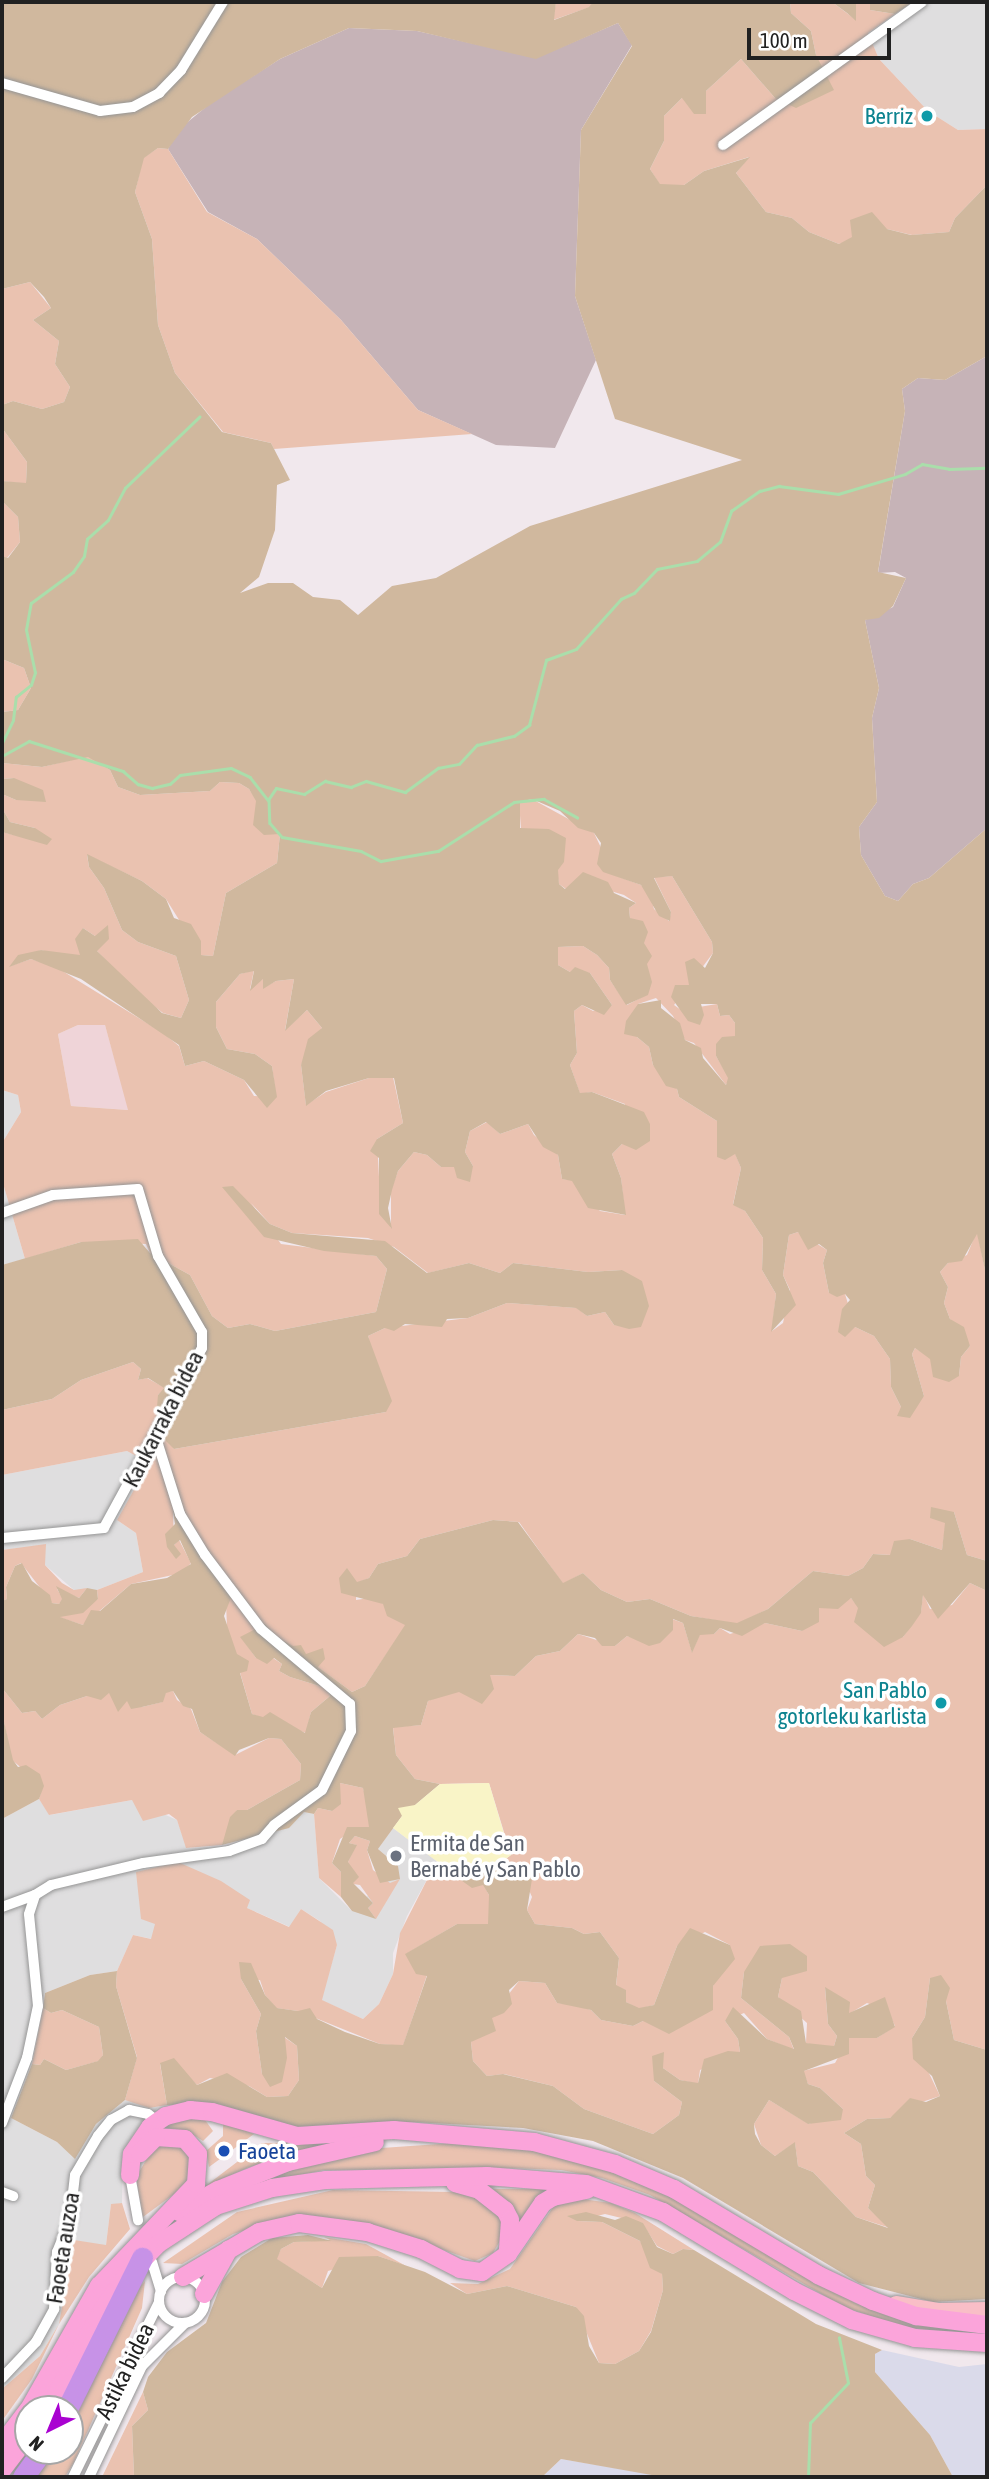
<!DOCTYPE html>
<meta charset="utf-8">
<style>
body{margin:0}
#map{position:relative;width:989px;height:2479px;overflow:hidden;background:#f1e8ed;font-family:"Asap Condensed",sans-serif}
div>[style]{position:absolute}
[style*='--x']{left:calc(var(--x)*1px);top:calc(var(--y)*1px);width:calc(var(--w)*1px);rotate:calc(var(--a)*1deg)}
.residential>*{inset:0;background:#dfdedf}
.industrial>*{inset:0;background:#dadaea}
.construction>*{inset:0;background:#c6b3b7}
.farmland>*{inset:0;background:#efd4d8}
.grass>*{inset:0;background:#eac2b0}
.forest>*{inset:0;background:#d0b89e}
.park>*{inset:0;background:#f9f4c7}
.stream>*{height:2.5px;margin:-1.25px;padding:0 1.25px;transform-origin:1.25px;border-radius:1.25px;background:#aadeab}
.roads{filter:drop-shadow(0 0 2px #959595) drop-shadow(0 0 2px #959595)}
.street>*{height:10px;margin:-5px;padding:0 5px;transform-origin:5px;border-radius:5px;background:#fff}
.street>.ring{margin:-5px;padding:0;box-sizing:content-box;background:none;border:10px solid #fff;border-radius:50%}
.secondary>*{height:16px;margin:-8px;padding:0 8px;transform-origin:8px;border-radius:8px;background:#f9bec7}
.primary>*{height:18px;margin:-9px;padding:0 9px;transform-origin:9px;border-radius:9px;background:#fba4da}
.highway>*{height:21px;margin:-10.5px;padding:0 10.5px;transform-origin:10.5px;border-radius:10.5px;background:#c792e7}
.dots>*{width:19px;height:19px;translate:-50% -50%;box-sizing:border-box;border:4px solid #fff;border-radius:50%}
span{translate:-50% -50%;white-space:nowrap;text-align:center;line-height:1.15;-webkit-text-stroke:7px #fff;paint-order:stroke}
.culture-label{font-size:23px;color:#0d838f}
.right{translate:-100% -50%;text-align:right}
.street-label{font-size:23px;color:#212121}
.worship-label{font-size:23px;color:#5b616d}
.left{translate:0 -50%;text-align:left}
.transit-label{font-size:23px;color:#164399}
.frame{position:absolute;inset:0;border:4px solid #212121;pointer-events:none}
.north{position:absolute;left:14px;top:2395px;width:70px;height:70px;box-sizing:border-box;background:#fff;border:2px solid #a6a6a6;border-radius:50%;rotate:223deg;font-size:19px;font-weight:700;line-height:28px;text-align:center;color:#212121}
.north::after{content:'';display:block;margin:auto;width:24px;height:32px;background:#a902d1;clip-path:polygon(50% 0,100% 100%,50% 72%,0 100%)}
.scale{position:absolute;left:747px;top:28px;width:144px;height:32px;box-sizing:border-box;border:4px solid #212121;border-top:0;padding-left:9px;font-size:21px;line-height:24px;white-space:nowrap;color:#212121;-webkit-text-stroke:5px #fff;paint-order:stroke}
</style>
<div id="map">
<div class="residential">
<div style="clip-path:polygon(913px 2px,987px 2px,987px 129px,958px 130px,928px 111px,879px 59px,868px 33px)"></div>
<div style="clip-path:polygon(2px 1090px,18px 1095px,21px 1112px,2px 1143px)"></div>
<div style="clip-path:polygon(2px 1180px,25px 1259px,2px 1265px)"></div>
<div style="clip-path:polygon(127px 1451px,150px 1463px,117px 1520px,136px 1533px,143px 1572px,97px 1590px,74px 1590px,45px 1565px,45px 1545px,2px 1550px,2px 1475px)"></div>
<div style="clip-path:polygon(39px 1799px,50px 1815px,132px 1800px,177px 1820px,187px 1848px,227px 1846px,304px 1812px,314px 1814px,319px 1878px,352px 1911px,398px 1866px,378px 1849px,393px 1828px,443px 1866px,431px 1872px,407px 1916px,393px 1953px,393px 1974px,379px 2004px,363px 2019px,321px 2000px,337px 1945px,320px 1921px,301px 1909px,290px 1927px,247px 1908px,156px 1924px,152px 1939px,133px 1935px,117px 1971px,90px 1975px,45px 1993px,32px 2064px,11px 2118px,57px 2142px,75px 2158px,96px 2124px,125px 2100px,158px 2107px,129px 2143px,123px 2158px,122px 2203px,111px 2205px,106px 2245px,70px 2259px,68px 2292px,59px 2324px,40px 2356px,2px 2389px,2px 1819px)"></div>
</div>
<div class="industrial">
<div style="clip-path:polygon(882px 2350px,959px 2367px,987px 2364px,987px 2477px,953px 2477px,930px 2435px,875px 2372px,875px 2354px)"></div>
<div style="clip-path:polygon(561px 2459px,663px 2476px,663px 2477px,542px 2477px)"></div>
</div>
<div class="construction">
<div style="clip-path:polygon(618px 23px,632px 45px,581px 130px,575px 296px,596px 360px,555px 448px,496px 445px,418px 410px,341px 320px,257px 239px,208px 212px,168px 149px,178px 130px,212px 102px,280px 59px,349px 28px,417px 31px,536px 58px)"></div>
<div style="clip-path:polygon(987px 356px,987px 828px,929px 878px,913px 884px,898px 901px,885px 896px,861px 855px,859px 827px,877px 802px,872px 718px,879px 688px,865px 620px,893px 607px,906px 578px,895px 572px,878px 573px,905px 411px,902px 389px,918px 378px,945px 380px)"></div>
</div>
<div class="farmland">
<div style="clip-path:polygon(78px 1025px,105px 1025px,129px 1110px,71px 1106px,58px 1034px)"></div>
</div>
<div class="grass">
<div style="clip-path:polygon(556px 2px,593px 2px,590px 7px,553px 20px)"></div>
<div style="clip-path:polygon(790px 2px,832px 2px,856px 20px,856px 2px,870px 2px,870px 10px,895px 14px,868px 33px,879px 59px,928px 111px,958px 130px,987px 129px,987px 185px,955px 218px,949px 232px,912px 235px,887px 229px,839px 244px,809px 232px,792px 218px,766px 212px,736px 173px,749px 157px,704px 171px,684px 185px,660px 185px,650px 169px,664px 141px,664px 116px,682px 98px,706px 91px,741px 59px,775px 98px,816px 55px,811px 31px,791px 13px)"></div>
<div style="clip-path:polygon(158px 148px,168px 149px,207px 212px,257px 239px,341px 320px,418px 410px,472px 434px,274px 449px,271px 443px,223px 432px,175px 373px,158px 325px,152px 239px,135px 192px,143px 158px)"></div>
<div style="clip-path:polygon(30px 282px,51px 308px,33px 320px,59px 341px,55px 364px,70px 387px,64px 402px,42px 409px,13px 401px,2px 405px,2px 289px)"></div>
<div style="clip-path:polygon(2px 428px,27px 462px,26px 484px,2px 481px)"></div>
<div style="clip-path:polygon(2px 501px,18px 517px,20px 542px,7px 558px,2px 556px)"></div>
<div style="clip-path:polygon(2px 659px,24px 668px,31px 688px,18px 710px,2px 712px)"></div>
<div style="clip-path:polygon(evenodd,88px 756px,110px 770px,118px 787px,140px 795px,210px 791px,220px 782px,239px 783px,249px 789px,280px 834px,277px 863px,226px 893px,213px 956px,201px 955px,166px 899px,142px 881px,87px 855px,89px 867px,104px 888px,122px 930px,138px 942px,176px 956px,189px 1000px,181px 1018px,163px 1013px,137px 993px,97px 951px,95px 936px,83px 928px,80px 955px,66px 957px,41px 950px,10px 966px,31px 959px,56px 967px,163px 1033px,179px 1046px,185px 1066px,204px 1061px,244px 1080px,254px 1096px,276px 1097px,272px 1066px,255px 1054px,227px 1049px,216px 1027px,216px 1002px,240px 974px,254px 970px,250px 989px,264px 978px,263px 988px,276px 981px,294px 979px,285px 1030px,307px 1010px,322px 1028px,301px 1065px,306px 1105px,326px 1092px,369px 1078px,393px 1077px,403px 1123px,377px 1139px,379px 1177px,391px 1228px,391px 1190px,398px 1171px,414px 1152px,427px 1155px,441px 1167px,473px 1166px,465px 1152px,470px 1131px,487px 1122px,500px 1134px,528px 1124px,534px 1135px,558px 1155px,562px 1179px,572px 1180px,600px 1211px,625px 1215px,621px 1178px,612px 1154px,622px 1144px,625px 1104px,592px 1092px,580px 1094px,570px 1065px,577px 1053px,574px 1011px,582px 1005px,593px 1011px,612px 1005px,590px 973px,570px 972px,558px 965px,558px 947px,583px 946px,597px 955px,609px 968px,610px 980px,627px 1005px,648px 994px,644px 943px,630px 918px,629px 908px,636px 903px,624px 895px,577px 881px,566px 889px,559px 884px,549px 829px,521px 829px,519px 802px,532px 799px,594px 833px,614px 875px,641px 885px,650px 894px,654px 909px,669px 921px,671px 912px,654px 877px,672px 876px,712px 942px,713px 953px,674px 1005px,681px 1010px,717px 1004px,720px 1016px,729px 1015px,735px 1023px,735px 1036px,716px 1056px,729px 1078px,726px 1085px,694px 1043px,685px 1040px,673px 1016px,656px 998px,638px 1004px,637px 1037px,649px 1047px,653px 1065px,677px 1089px,679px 1097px,717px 1121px,717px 1157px,735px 1153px,741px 1168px,733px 1204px,745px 1211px,763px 1238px,762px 1270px,776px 1294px,772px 1331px,783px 1323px,790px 1290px,783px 1275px,789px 1235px,798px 1232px,827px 1250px,823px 1263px,829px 1293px,845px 1294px,855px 1327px,874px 1336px,890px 1359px,891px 1387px,901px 1407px,924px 1396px,912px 1354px,915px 1348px,959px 1376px,961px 1357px,970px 1346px,950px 1319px,944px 1303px,948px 1287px,940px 1272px,948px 1263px,967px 1255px,977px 1231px,987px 1279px,987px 1561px,967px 1555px,954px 1512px,946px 1522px,942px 1550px,910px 1539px,891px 1555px,873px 1554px,863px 1568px,848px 1576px,813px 1571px,768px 1609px,737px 1624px,691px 1616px,650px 1599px,627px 1602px,601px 1590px,583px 1573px,563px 1584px,519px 1522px,493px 1520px,420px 1539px,407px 1556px,378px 1564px,369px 1578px,357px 1583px,356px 1600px,369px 1598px,384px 1604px,406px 1625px,365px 1686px,352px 1692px,278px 1638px,241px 1637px,256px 1658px,273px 1658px,282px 1664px,279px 1671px,290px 1677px,326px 1688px,330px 1696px,311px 1712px,306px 1733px,252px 1714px,227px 1627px,226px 1603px,173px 1512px,174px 1545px,179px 1540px,191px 1563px,182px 1573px,131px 1584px,83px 1625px,58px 1617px,98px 1599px,97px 1590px,143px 1572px,136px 1533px,117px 1520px,149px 1463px,127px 1451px,2px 1475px,2px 1410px,52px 1399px,81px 1380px,133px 1362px,141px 1369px,138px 1380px,147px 1378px,165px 1388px,158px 1395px,160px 1410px,174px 1449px,386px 1412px,368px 1336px,385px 1328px,468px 1318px,507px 1303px,577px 1308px,587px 1316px,605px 1312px,614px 1325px,641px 1327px,622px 1270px,588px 1272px,513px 1263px,500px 1273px,469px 1263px,428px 1273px,394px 1247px,368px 1238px,292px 1233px,270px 1224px,251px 1203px,281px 1244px,376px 1256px,387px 1269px,376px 1312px,275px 1331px,250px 1324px,228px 1328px,212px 1316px,190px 1275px,150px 1253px,146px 1244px,81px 1242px,25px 1259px,2px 1180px,2px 1143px,21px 1112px,18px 1095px,2px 1090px,2px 832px,18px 836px,35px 828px,10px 822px,2px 808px,2px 794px,16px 800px,14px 778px,2px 779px,2px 763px,42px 767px,88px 756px,78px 1025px,105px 1025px,128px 1110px,71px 1106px,58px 1034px,78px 1025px)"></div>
<div style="clip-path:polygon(46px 1544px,45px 1565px,62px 1583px,74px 1590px,87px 1588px,79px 1598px,57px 1589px,63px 1599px,59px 1604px,52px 1603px,21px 1563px,15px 1566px,6px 1587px,7px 1599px,2px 1601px,2px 1550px)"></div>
<div style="clip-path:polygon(970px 1583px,987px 1591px,987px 2050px,954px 2040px,946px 2001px,930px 1978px,925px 2017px,912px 2038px,940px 2096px,904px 2108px,890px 2118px,867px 2119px,844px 2133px,861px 2144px,866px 2176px,875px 2185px,868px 2208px,890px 2228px,856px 2217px,813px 2172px,798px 2166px,795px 2143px,775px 2156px,761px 2145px,754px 2124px,769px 2100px,809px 2124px,843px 2109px,820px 2088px,808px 2084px,803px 2071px,835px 2063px,849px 2038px,877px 2038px,895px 2026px,888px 2011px,867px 2003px,849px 2014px,825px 1988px,828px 2024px,837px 2036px,834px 2046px,820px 2047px,806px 2043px,807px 2023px,778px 1997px,782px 1978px,744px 1972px,741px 1998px,789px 2037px,794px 2050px,767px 2039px,744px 2013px,725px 2021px,738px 2039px,740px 2052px,700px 2070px,698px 2084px,680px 2080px,663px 2068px,654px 2081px,682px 2102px,679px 2115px,653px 2134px,584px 2109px,553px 2086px,504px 2074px,487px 2076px,473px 2061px,471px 2042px,519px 1981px,545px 1983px,557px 2003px,573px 2004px,591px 2010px,601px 2020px,633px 2026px,713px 1986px,730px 1945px,705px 1932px,677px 1946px,654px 2005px,639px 2009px,626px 2002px,616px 1986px,619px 1958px,600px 1932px,584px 1934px,572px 1928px,535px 1924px,527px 1910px,532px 1897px,518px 1865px,503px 1861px,511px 1855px,489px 1783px,440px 1784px,415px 1779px,396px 1755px,393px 1727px,421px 1725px,428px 1701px,490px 1675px,515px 1676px,536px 1656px,560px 1651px,578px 1634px,615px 1646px,627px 1636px,640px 1640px,672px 1619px,683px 1623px,692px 1652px,700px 1634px,714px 1634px,720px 1628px,730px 1634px,765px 1623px,802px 1631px,819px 1608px,851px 1598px,859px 1608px,903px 1637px,921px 1612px,923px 1593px,930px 1609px,952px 1605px)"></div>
<div style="clip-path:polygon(2px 1688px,22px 1713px,35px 1711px,42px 1719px,60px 1705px,87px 1696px,109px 1693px,142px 1707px,162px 1702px,166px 1692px,173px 1691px,177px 1700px,191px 1709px,200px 1732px,235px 1755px,269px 1738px,281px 1739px,301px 1764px,300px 1780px,247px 1810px,237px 1810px,222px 1845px,186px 1848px,177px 1820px,169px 1814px,143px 1821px,132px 1800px,49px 1815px,39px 1799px,43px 1786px,12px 1760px,2px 1713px)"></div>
<div style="clip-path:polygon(340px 1783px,363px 1788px,370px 1813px,369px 1827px,356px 1828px,340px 1839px,332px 1863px,341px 1872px,341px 1897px,319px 1878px,314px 1814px,318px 1808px,332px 1811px)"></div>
<div style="clip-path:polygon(355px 1836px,370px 1841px,367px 1850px,373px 1870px,390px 1883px,400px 1879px,376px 1919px,368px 1908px,373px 1903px,360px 1885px,353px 1884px,348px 1862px,356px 1845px,349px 1843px)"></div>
<div style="clip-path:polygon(178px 1862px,221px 1881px,250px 1900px,247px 1908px,289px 1927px,301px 1909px,333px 1930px,337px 1945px,322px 2000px,363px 2019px,379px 2004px,393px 1974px,400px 1933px,431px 1872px,443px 1866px,468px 1871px,458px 1877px,483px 1884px,489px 1895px,489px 1924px,457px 1924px,406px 1954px,427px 1975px,403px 2046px,380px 2044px,298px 2011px,276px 2008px,265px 1995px,260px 1980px,241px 1979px,261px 2014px,256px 2031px,262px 2074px,284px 2037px,297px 2046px,299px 2080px,288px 2096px,267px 2097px,249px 2086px,210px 2078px,197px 2085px,181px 2069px,160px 2064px,167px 2105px,149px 2108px,125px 2100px,137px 2057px,116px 1986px,117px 1971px,133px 1935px,151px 1939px,155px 1924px,141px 1919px,136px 1872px)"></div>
<div style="clip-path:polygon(43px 2008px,51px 2013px,62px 2010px,99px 2027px,103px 2055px,99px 2061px,66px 2070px,44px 2059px,40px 2065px,32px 2064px)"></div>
<div style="clip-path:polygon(203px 2117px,213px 2131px,203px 2141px,189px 2132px,164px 2127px,170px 2120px)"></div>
<div style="clip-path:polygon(223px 2122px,254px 2134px,209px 2167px,206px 2151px,223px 2136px)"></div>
<div style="clip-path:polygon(334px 2142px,249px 2167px,203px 2188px,262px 2143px)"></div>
<div style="clip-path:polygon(468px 2142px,534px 2150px,599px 2167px,679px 2201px,855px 2303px,893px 2316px,987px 2331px,987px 2335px,903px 2327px,844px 2307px,650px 2195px,602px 2178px,561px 2170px,506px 2168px,323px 2170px,236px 2190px,279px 2171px,353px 2150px)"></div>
<div style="clip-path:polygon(155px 2145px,181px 2145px,192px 2163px,185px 2186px,143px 2217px,136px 2177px)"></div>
<div style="clip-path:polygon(493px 2189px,549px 2189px,531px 2204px,516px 2233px,508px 2203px)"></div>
<div style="clip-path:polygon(333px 2190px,455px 2192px,478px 2197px,501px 2215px,504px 2234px,493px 2253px,475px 2261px,370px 2224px,283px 2218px,233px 2234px,182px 2264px,163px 2263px,237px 2212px)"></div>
<div style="clip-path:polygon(582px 2199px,611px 2203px,635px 2213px,694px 2250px,683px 2249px,673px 2254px,657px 2246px,642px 2223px,605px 2214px,577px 2221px,602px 2222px,640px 2241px,662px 2274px,663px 2290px,651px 2331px,639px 2351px,615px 2364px,599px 2363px,576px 2307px,507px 2286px,467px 2294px,450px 2283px,478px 2284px,510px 2269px,554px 2206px)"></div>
<div style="clip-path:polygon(122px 2203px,130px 2229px,89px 2277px,59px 2324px,32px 2379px,2px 2421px,2px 2389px,40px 2356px,59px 2324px,74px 2240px,106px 2245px,111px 2204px)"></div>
<div style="clip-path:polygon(324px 2237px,366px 2244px,406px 2266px,378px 2256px,328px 2271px,322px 2288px,276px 2259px,281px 2249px,294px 2242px,330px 2240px)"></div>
<div style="clip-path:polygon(145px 2281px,142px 2308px,74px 2462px,65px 2477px,34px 2477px,52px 2451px,70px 2451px,70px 2420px,133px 2295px)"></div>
<div style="clip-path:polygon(143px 2392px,148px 2410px,132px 2426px,134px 2477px,102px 2477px)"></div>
</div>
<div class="forest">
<div style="clip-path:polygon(evenodd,2px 2px,556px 2px,554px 20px,589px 7px,593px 2px,790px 2px,791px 13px,811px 31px,816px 55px,834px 90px,796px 108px,775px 98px,741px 59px,706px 91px,706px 114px,694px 114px,682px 98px,664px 116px,664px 141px,650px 169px,660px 184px,684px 185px,704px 171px,750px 157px,736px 173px,766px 212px,792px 218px,809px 232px,839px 244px,852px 237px,850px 220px,872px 212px,887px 229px,911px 235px,949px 232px,955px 218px,987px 185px,987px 356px,945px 380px,918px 378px,902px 389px,905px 411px,878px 572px,906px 578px,893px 606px,879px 618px,865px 620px,879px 688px,872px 718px,877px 802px,859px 827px,861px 855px,885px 896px,898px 901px,913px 884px,929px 878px,987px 828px,987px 1279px,977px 1234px,962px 1261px,948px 1263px,940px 1272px,948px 1287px,944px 1303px,950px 1319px,964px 1327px,970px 1346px,961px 1357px,959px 1376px,949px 1382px,933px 1377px,930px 1359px,915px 1348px,912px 1354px,924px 1396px,910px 1418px,897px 1416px,901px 1407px,891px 1387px,890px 1359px,874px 1336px,855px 1327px,845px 1337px,838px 1332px,842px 1309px,850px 1300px,845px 1294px,837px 1297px,829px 1293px,823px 1263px,827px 1250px,819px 1244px,808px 1250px,798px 1232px,789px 1235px,783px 1275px,796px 1305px,771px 1332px,776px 1294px,762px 1270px,763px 1238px,745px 1211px,733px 1205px,741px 1168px,735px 1154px,725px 1160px,717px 1157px,717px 1121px,679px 1097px,677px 1089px,666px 1086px,653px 1065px,649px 1047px,637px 1037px,624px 1034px,626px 1021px,638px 1004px,661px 1000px,661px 1008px,680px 1023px,685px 1040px,701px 1048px,703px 1058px,726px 1085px,728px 1078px,716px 1056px,716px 1044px,722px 1037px,735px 1036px,735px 1023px,729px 1015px,720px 1016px,717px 1004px,701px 1004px,704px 1015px,700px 1025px,688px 1021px,671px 997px,675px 985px,689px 985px,685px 962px,694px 958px,705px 968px,713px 953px,712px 942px,672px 876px,654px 878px,671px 912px,670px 921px,659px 916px,641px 885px,603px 872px,597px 864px,601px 843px,594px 833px,578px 828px,560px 811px,532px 799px,520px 802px,520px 828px,549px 829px,566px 838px,564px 862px,558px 870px,559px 884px,565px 889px,583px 872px,608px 882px,614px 893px,636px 903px,629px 908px,630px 918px,643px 921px,648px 932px,644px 943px,652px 956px,647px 964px,652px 982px,648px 995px,626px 1005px,610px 980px,609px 968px,597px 955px,583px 946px,558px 947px,558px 965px,570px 972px,575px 967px,590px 973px,612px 1005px,604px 1015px,582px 1005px,574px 1011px,577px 1053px,570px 1065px,580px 1093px,592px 1092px,644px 1112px,650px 1124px,650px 1141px,636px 1150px,622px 1144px,612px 1154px,621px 1178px,626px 1215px,588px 1208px,572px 1181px,562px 1179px,558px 1155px,543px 1147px,528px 1124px,500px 1134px,486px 1122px,470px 1131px,465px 1152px,473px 1166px,470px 1182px,457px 1178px,454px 1167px,441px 1167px,427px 1155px,414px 1152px,398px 1171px,392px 1190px,388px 1208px,392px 1229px,379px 1214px,379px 1158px,370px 1151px,377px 1139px,403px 1123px,394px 1078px,369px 1078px,326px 1091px,306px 1106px,301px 1065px,308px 1039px,322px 1028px,307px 1010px,285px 1031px,294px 979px,276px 981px,263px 989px,263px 979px,250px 991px,254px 971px,240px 974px,216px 1002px,216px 1027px,227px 1049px,255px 1054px,272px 1066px,277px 1097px,267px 1108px,244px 1080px,204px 1061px,185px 1066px,179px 1045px,81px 979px,31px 959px,9px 967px,18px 955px,41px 950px,80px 955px,75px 939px,83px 928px,95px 936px,108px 925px,109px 939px,97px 951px,162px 1013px,181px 1018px,189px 1000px,176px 956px,138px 942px,122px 930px,104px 888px,89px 867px,87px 854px,142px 881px,166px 899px,174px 918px,191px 924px,201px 941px,201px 955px,213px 956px,226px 893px,277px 863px,280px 834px,264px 835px,253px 825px,256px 801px,249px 789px,239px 783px,220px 782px,210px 791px,140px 795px,118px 787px,110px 770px,88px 757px,42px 767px,2px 763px,2px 712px,18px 710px,31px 688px,24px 668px,2px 659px,2px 556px,8px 558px,20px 542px,18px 517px,2px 501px,2px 481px,26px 483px,27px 462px,2px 428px,2px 405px,13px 401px,42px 409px,64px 402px,70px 387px,55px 364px,59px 341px,33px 320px,51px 308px,44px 297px,30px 282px,2px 289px,2px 2px,618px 23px,632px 46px,581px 130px,575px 296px,615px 419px,742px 460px,530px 526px,436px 578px,392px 586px,358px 615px,340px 600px,313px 597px,293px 583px,268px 583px,240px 593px,259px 577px,275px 530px,277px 485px,290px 480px,271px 443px,222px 432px,175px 373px,158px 325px,152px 239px,135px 192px,144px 158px,158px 148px,168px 149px,192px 117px,280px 59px,349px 28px,417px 31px,536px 59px,618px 23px)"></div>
<div style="clip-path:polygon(832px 2px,856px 2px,856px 21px,847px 13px)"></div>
<div style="clip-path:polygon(870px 2px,913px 2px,895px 14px,870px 10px)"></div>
<div style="clip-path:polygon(14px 778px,43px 790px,46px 802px,16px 800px,2px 794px,2px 779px)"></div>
<div style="clip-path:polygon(2px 808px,10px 822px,35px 828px,52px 839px,47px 845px,2px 832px)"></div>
<div style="clip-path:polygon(233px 1186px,270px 1224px,292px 1233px,385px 1241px,427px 1273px,469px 1263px,500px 1273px,513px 1263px,588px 1272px,622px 1270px,642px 1281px,649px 1306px,641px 1327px,629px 1329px,614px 1325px,605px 1312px,587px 1316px,576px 1308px,507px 1303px,468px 1318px,447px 1319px,442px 1327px,405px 1324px,394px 1331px,385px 1328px,368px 1336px,392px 1401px,386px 1412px,174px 1449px,155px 1430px,158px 1395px,164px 1388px,148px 1378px,138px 1380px,141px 1369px,133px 1362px,81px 1380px,52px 1399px,2px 1410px,2px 1265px,81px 1242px,138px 1239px,150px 1253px,190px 1275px,212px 1316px,228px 1328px,250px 1324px,275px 1331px,376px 1312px,387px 1269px,376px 1256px,324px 1251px,264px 1237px,222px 1187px)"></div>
<div style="clip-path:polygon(931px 1507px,954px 1512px,967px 1555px,987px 1561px,987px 1591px,970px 1583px,938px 1619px,923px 1595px,921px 1613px,912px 1626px,903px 1637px,884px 1647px,854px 1622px,858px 1608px,851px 1598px,838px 1609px,819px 1608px,819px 1622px,802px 1631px,765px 1623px,742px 1636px,720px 1628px,714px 1634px,700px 1635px,692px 1653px,683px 1623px,673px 1619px,673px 1630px,660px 1643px,649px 1646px,627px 1636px,615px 1646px,602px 1646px,595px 1638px,578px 1634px,560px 1651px,536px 1656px,515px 1676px,490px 1675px,494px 1689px,482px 1704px,459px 1692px,428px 1701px,421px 1725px,393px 1728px,396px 1755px,415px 1779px,440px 1784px,402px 1816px,378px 1849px,398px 1866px,400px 1879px,380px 1883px,367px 1850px,370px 1841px,355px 1836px,349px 1843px,357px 1845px,348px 1862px,359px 1877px,353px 1883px,373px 1903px,368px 1908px,376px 1919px,352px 1911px,341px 1897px,341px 1872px,332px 1863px,347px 1827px,369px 1827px,363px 1788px,340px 1783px,341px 1804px,332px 1811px,318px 1808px,314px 1814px,304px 1812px,289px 1828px,222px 1845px,230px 1817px,237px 1810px,247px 1810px,300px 1780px,301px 1764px,281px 1739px,269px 1738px,239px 1750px,235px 1756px,200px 1732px,192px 1709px,183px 1706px,173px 1691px,166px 1693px,163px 1702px,142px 1707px,131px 1709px,127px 1701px,118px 1712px,109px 1693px,101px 1700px,87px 1696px,60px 1705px,42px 1719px,35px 1711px,22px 1713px,2px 1688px,2px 1601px,7px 1599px,6px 1587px,15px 1566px,22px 1563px,32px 1581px,50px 1595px,52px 1603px,59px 1604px,62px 1599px,56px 1586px,79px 1598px,87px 1588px,97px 1590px,98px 1599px,83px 1613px,60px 1617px,83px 1625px,91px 1610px,100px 1611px,131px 1584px,167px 1578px,191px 1564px,180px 1540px,174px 1545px,181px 1554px,176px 1559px,167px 1547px,165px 1534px,175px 1524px,173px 1509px,232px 1595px,224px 1616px,237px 1654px,249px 1661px,247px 1671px,240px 1673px,252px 1714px,263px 1717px,270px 1712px,305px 1733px,311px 1712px,330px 1696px,326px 1688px,290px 1677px,279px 1671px,282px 1664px,274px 1658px,267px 1664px,256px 1658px,240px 1637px,265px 1624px,278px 1638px,293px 1646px,301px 1645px,306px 1654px,323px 1648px,325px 1659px,318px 1667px,352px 1692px,365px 1686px,405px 1625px,387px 1616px,383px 1604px,341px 1593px,339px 1578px,347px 1568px,357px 1582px,369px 1578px,378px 1564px,407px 1556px,420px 1539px,493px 1520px,518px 1522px,563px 1583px,583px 1573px,601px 1590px,627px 1602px,650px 1599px,691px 1616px,737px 1623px,768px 1609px,813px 1571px,848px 1576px,863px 1568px,873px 1554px,890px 1555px,894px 1541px,910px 1539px,942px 1550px,945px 1523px,930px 1518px)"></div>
<div style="clip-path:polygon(2px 1713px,13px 1760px,18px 1767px,26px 1765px,40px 1774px,44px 1786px,39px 1799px,2px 1819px)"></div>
<div style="clip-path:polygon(503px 1861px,518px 1864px,532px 1879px,527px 1910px,535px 1924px,572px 1928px,584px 1934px,600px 1932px,619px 1958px,616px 1985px,626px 1990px,626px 2002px,639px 2008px,654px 2005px,677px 1946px,690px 1928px,730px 1945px,735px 1959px,713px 1986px,713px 2010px,669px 2034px,643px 2021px,633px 2026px,601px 2020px,591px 2010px,557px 2003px,545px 1983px,519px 1981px,509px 1990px,512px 2004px,504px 2013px,492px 2018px,496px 2031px,471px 2042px,473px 2061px,487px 2076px,503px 2074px,553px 2086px,584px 2109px,653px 2134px,679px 2115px,682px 2102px,654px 2081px,652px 2056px,664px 2052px,663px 2068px,680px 2080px,698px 2083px,704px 2059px,728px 2051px,740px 2052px,738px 2039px,725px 2021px,733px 2007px,767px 2039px,794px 2049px,789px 2037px,741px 1998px,744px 1972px,760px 1946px,790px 1944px,807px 1956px,807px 1971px,782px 1978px,778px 1997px,801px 2011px,806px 2043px,834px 2046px,837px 2036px,828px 2024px,825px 1987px,850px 2002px,849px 2013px,885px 1997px,895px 2027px,877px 2038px,849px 2038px,849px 2054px,804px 2071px,808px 2084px,820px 2088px,843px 2109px,841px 2120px,808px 2124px,769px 2100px,754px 2124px,755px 2134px,761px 2145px,775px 2156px,795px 2142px,798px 2166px,813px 2172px,856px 2217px,888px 2228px,868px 2208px,875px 2185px,866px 2176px,861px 2144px,844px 2133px,867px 2119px,890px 2118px,910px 2098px,926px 2102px,940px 2096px,932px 2076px,913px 2059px,912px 2038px,925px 2017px,930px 1978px,941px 1975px,950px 1988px,946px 2001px,954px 2040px,987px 2050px,987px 2299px,933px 2302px,859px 2283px,683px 2178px,593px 2141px,523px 2128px,412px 2122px,298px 2129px,207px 2104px,167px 2105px,160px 2063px,174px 2058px,197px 2085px,227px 2073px,267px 2097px,288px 2096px,299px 2080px,297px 2046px,285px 2037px,287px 2058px,282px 2082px,270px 2087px,262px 2074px,256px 2031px,261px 2014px,241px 1979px,239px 1962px,251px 1963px,265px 1995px,277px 2008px,298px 2011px,310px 2008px,317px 2019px,345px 2032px,380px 2044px,403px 2045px,427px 1976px,416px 1974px,405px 1954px,457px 1924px,488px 1924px,489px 1895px,483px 1885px,472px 1888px,458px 1878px,482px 1863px)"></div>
<div style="clip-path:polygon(117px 1971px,116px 1986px,137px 2058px,125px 2100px,96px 2124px,75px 2159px,57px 2142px,11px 2118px,32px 2064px,40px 2065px,44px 2059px,66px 2070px,98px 2061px,103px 2055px,99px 2027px,62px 2010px,51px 2013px,43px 2008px,45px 1993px,90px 1975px)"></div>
<div style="clip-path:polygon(586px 2212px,615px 2220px,626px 2216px,643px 2223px,657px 2247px,673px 2254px,683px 2249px,694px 2250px,816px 2324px,882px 2350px,875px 2354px,875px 2372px,930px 2435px,953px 2477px,663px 2477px,561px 2459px,542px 2477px,134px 2477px,132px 2426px,148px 2410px,143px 2392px,148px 2377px,167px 2352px,206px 2323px,222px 2282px,241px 2257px,272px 2238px,308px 2235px,332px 2241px,294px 2242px,281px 2249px,277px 2259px,322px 2288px,339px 2257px,378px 2256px,425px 2272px,467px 2294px,507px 2286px,576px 2307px,584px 2316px,589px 2346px,599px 2363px,615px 2364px,639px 2351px,651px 2332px,663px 2290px,662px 2274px,650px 2268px,640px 2241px,602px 2222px,577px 2221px,567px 2216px)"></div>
</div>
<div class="park">
<div style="clip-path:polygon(489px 1783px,505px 1837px,512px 1845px,511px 1855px,503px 1861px,468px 1871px,443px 1866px,393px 1828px,402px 1816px,398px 1808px,415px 1805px,440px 1784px)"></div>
</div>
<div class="stream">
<div style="--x:2;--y:743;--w:25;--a:-64"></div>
<div style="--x:13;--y:720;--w:23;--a:-83"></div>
<div style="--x:16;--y:697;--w:19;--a:-39"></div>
<div style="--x:31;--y:685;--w:13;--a:-72"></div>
<div style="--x:35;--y:673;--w:44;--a:-101.8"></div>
<div style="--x:26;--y:630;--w:27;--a:-80"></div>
<div style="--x:31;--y:603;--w:52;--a:-36.4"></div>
<div style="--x:73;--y:572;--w:19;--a:-55"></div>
<div style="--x:84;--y:556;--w:17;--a:-80"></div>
<div style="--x:87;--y:539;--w:28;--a:-42"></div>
<div style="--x:108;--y:520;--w:36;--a:-62"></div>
<div style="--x:125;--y:488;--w:103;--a:-43.8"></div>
<div style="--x:2;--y:756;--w:31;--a:-29"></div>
<div style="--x:29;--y:741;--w:99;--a:17.7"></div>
<div style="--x:123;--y:771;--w:20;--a:41"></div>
<div style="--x:138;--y:784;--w:15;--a:16"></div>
<div style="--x:152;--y:788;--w:18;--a:-13"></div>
<div style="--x:170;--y:784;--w:13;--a:-42"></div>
<div style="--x:180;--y:775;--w:51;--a:-7.8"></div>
<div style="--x:231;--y:768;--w:21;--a:25"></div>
<div style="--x:250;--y:777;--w:29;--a:52"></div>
<div style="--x:268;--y:800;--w:14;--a:-56"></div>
<div style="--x:276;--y:788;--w:29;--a:12"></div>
<div style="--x:304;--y:794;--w:25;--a:-32"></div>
<div style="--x:325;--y:781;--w:27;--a:13"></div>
<div style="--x:351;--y:787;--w:16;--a:-22"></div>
<div style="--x:366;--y:781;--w:41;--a:15.8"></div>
<div style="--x:405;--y:792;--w:41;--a:-36"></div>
<div style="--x:438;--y:768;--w:21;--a:-11"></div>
<div style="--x:459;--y:764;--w:26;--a:-47"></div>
<div style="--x:477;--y:745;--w:38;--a:-14"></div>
<div style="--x:514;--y:736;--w:19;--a:-36"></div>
<div style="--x:529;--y:725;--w:67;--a:-75.3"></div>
<div style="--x:546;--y:660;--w:32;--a:-20"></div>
<div style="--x:576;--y:649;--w:67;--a:-48"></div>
<div style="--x:621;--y:599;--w:14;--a:-25"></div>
<div style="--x:634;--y:593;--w:33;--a:-46"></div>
<div style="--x:657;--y:569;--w:41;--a:-11.3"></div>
<div style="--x:697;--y:561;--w:30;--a:-40"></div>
<div style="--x:720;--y:542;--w:33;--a:-70"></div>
<div style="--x:731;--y:511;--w:35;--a:-35"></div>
<div style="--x:760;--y:491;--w:20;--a:-15"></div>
<div style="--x:779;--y:486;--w:60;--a:7.7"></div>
<div style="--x:838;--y:494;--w:70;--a:-16.6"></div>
<div style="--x:905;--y:474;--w:20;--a:-30"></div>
<div style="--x:922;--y:464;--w:27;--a:10"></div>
<div style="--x:949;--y:469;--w:38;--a:-2"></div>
<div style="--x:269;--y:800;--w:23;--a:88"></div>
<div style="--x:270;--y:823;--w:18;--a:49"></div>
<div style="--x:282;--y:837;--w:80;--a:10"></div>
<div style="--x:361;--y:851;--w:22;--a:27"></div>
<div style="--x:381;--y:861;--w:58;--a:-10"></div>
<div style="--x:438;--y:851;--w:90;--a:-32.8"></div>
<div style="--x:514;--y:802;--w:30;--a:-6"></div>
<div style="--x:544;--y:799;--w:38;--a:29"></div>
<div style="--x:808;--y:2477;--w:54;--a:-87.9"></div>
<div style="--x:810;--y:2423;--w:55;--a:-46.5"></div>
<div style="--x:848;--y:2383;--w:46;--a:-101.3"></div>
</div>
<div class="roads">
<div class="street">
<div style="--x:2;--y:83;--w:102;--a:15.9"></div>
<div style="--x:100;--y:111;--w:33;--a:-7"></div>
<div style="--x:133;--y:107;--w:30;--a:-28"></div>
<div style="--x:159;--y:93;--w:32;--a:-46"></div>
<div style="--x:181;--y:70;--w:80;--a:-58.3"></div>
<div style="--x:723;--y:145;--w:245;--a:-35.7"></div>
<div style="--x:2;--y:1213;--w:54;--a:-19.4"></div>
<div style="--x:53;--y:1195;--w:85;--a:-4"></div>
<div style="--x:138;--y:1189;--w:70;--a:73.4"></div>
<div style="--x:158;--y:1256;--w:88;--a:59.9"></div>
<div style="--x:202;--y:1332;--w:16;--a:90"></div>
<div style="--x:202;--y:1348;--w:205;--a:118.6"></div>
<div style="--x:104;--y:1528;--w:102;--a:174.4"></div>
<div style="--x:2;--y:1907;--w:35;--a:-20"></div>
<div style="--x:2;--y:2123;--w:70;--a:-69"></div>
<div style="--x:27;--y:2058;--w:53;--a:-78.1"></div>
<div style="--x:38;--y:2006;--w:92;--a:-95.6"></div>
<div style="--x:29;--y:1914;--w:20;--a:-72"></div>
<div style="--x:35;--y:1895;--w:19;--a:-32"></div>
<div style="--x:51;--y:1885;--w:95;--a:-13.4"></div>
<div style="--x:143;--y:1863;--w:87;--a:-7.9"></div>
<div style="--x:229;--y:1851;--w:35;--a:-20"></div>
<div style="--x:262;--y:1839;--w:18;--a:-49"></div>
<div style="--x:274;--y:1825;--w:59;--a:-36.1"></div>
<div style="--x:322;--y:1790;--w:66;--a:-63.8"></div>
<div style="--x:351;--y:1731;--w:27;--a:-92"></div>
<div style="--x:350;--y:1704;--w:116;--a:-139.9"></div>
<div style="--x:261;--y:1629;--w:93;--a:-127.1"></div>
<div style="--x:205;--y:1555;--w:48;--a:-121.4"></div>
<div style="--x:180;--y:1514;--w:80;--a:-107.5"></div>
<div style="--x:130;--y:2175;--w:46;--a:79.9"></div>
<div style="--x:2;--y:2192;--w:12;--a:20"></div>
<div style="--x:152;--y:2262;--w:31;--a:73"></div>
<div class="ring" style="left:159px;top:2277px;width:36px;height:36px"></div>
<div style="--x:2;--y:2378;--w:50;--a:-46.6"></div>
<div style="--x:36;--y:2342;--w:38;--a:-61"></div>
<div style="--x:54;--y:2309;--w:57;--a:-87"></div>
<div style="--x:57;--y:2252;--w:35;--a:-68"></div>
<div style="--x:70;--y:2219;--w:44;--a:-83.5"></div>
<div style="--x:75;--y:2175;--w:45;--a:-59.5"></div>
<div style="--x:98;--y:2136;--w:21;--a:-51"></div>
<div style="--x:111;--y:2120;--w:21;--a:-29"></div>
<div style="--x:129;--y:2110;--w:19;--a:12"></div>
<div style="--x:148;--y:2114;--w:11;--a:38"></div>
<div style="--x:73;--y:2477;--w:195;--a:-63.8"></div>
<div style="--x:89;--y:2477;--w:123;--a:-64.5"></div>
<div style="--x:142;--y:2366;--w:61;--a:-45"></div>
</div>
<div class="secondary">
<div style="--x:896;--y:2304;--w:44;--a:9.2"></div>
<div style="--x:939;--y:2311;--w:48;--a:-1.2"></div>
</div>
<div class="primary">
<div style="--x:130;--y:2175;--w:21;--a:-85"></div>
<div style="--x:132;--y:2154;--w:32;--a:-56"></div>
<div style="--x:150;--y:2127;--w:19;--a:-35"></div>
<div style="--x:166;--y:2116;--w:25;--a:-14"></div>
<div style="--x:190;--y:2110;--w:22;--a:5"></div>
<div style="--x:212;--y:2112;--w:88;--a:15.8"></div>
<div style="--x:297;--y:2136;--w:97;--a:-3.5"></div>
<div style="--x:394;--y:2130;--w:141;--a:4.9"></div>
<div style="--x:534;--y:2142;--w:84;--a:15.2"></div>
<div style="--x:615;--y:2164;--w:64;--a:23"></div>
<div style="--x:674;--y:2189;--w:168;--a:30.8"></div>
<div style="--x:818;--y:2275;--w:61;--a:25.3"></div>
<div style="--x:873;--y:2301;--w:46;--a:19.2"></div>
<div style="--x:916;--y:2316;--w:72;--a:7.2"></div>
<div style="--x:455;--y:2183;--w:25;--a:16"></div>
<div style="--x:479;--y:2190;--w:33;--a:38"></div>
<div style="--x:505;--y:2210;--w:11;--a:63"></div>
<div style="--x:510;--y:2220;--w:32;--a:94"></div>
<div style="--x:179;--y:2212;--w:45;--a:-29.4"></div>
<div style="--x:218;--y:2190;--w:75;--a:-21.8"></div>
<div style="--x:288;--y:2162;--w:89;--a:-12.9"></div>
<div style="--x:183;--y:2277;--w:88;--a:-30.6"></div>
<div style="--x:259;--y:2232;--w:41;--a:-12.7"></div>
<div style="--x:299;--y:2223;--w:69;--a:7.5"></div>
<div style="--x:367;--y:2232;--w:57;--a:17.5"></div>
<div style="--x:421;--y:2249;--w:44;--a:27.1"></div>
<div style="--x:460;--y:2269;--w:22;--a:8"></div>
<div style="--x:482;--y:2272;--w:32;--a:-35"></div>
<div style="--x:508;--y:2254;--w:62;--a:-55.5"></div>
<div style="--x:543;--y:2203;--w:12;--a:-31"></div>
<div style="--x:553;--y:2197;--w:35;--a:-12"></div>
<div style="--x:204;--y:2294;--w:51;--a:-60.9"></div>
<div style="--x:29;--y:2409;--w:142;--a:-60.4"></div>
<div style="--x:99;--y:2286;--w:141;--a:-46.4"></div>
<div style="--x:196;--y:2184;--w:30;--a:-86"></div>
<div style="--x:198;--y:2154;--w:20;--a:-131"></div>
<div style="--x:185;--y:2139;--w:29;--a:-176"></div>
<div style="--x:156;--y:2137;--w:23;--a:135"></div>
<div style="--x:48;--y:2409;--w:113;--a:-61.4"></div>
<div style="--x:102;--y:2310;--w:38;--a:-55"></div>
<div style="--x:124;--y:2279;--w:49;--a:-45.8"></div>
<div style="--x:158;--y:2244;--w:69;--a:-33.2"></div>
<div style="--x:216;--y:2206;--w:59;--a:-17.8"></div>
<div style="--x:272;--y:2188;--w:55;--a:-8.4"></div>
<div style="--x:326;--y:2180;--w:161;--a:-1.4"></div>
<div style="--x:487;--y:2176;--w:99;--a:4.6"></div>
<div style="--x:586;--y:2184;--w:82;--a:20"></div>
<div style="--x:663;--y:2212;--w:153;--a:31.1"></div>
<div style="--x:794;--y:2291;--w:65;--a:26.6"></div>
<div style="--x:852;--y:2320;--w:66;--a:15.9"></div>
<div style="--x:915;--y:2338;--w:72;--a:4"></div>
<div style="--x:2;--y:2444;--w:43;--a:-52.6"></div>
<div style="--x:2;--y:2470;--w:43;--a:-52.6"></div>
</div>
<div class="highway">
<div style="--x:67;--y:2409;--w:169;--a:-63.6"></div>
<div style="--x:23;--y:2477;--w:32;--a:-54"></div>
</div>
</div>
<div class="dots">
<div style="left:927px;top:116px;background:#0f9aa8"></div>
<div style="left:941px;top:1703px;background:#0f9aa8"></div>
<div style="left:396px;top:1856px;background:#6b7280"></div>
<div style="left:224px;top:2151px;background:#1a4fb4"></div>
</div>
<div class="culture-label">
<span class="right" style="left:913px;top:116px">Berriz</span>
<span class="right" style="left:927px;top:1703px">San Pablo<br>gotorleku karlista</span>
</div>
<div class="street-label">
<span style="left:163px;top:1419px;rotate:-63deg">Kaukarraka bidea</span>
<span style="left:63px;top:2248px;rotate:-81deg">Faoeta auzoa</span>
<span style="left:125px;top:2371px;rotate:-64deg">Astika bidea</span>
</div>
<div class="worship-label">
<span class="left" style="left:410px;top:1856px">Ermita de San<br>Bernabé y San Pablo</span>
</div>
<div class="transit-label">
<span class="left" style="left:238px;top:2151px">Faoeta</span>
</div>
<div class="frame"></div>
<div class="north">N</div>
<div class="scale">100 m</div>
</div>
